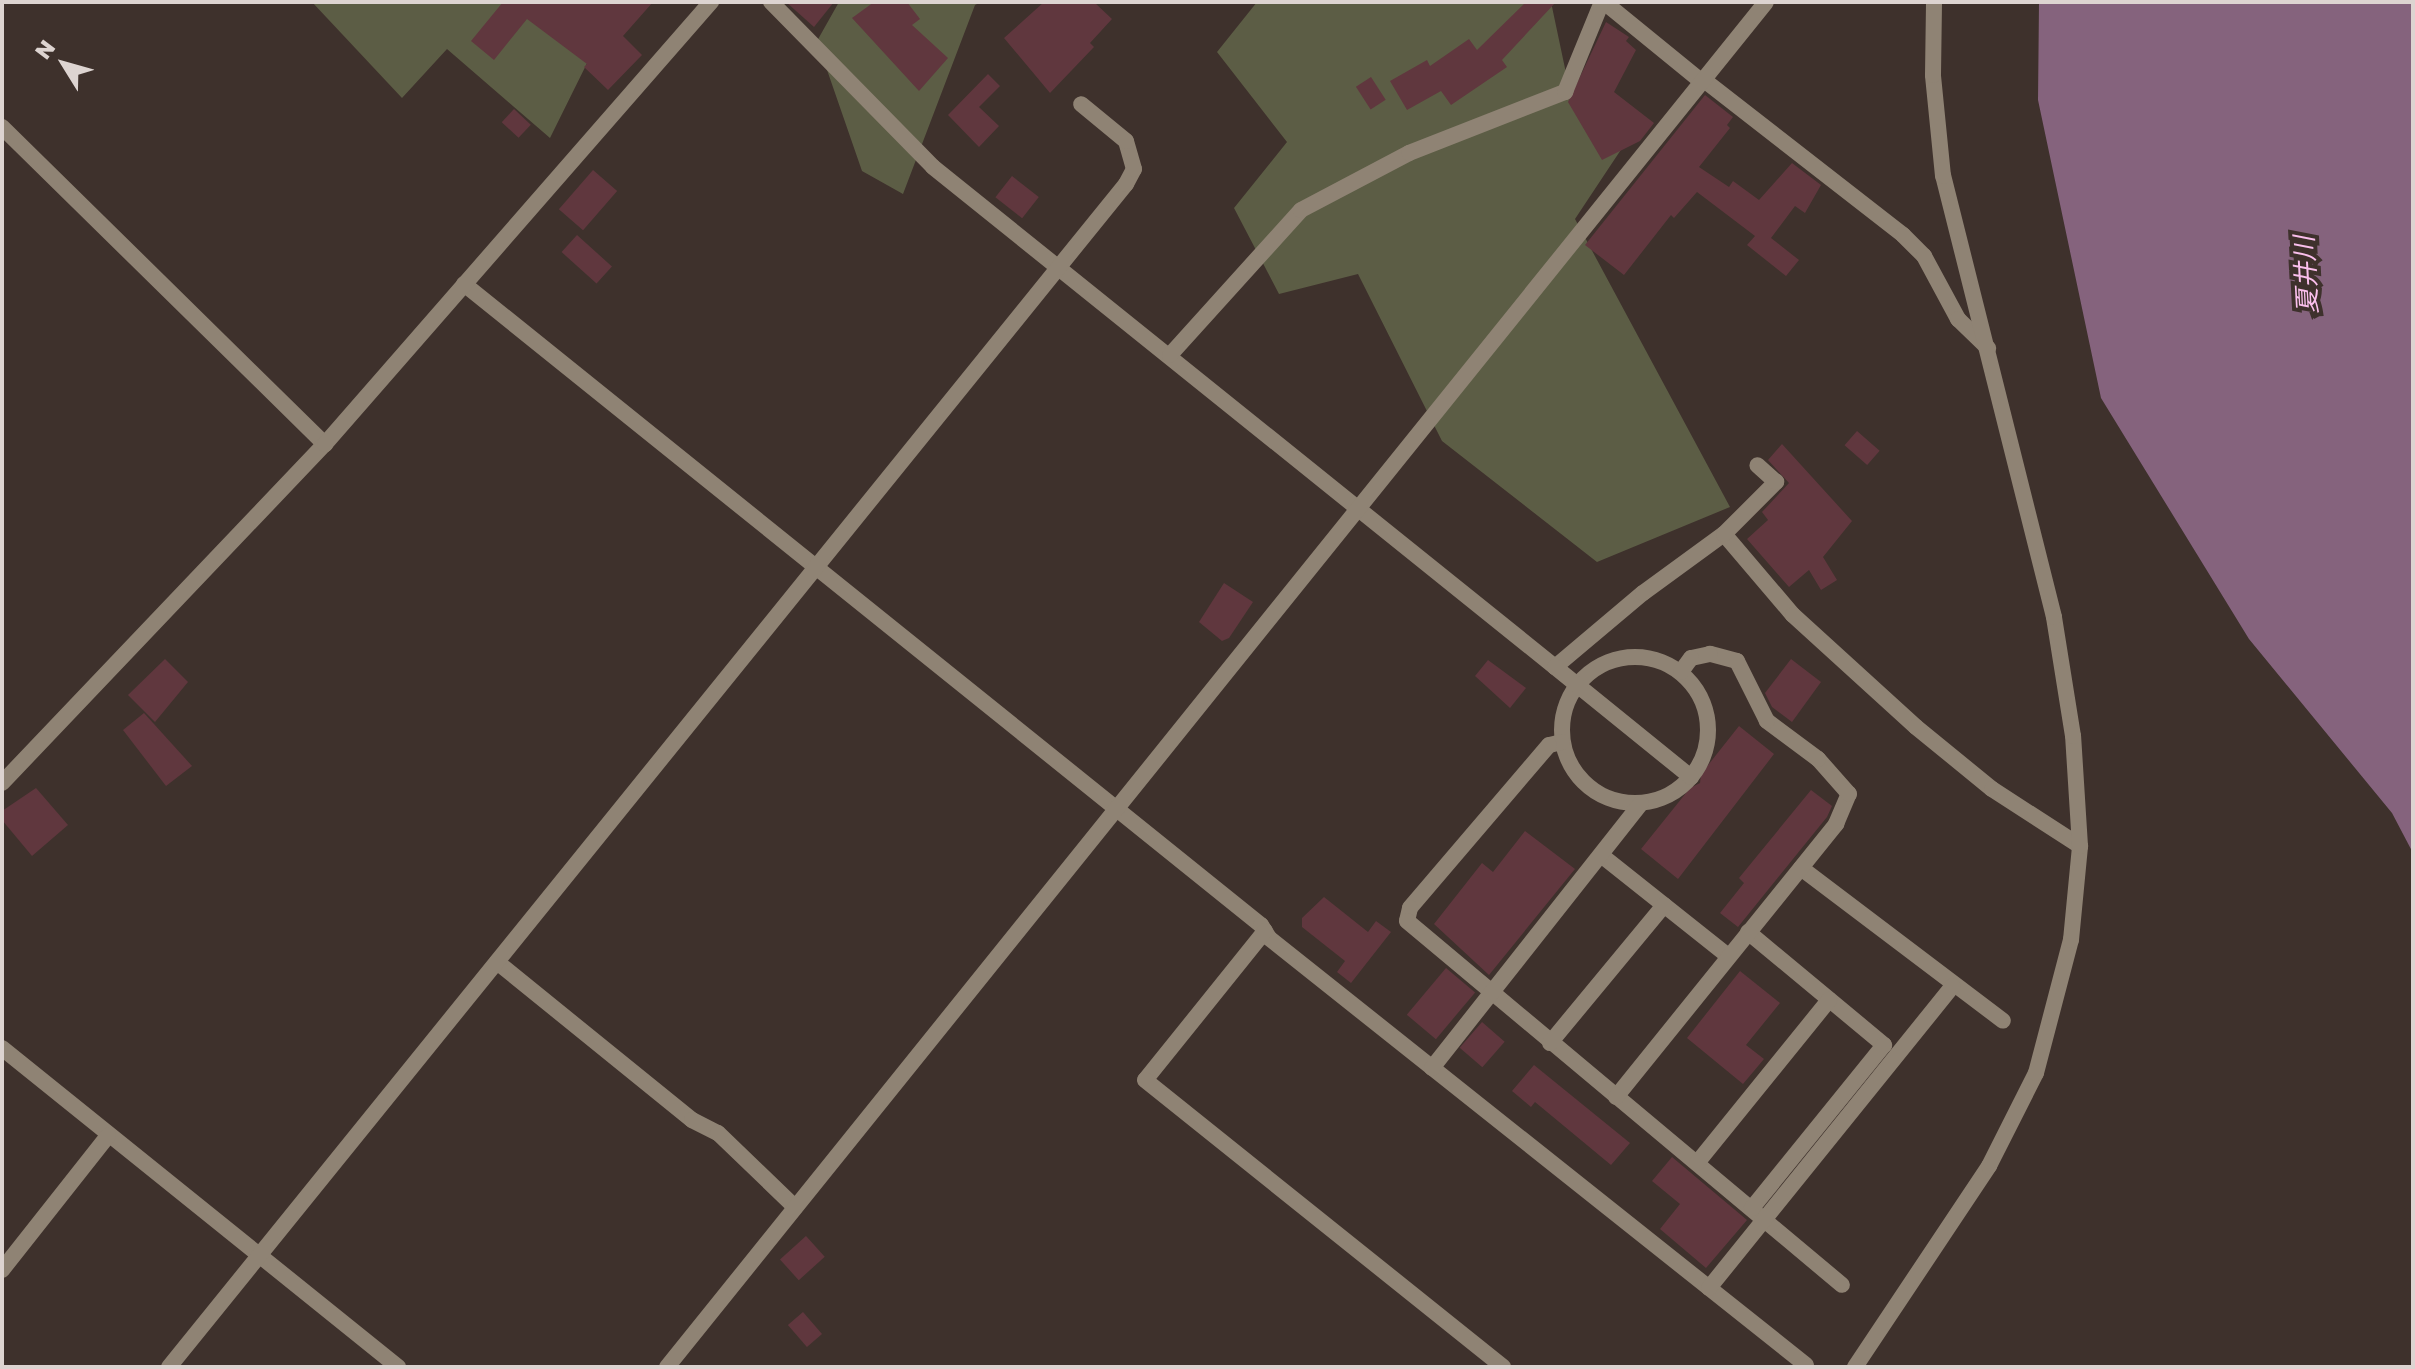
<!DOCTYPE html>
<meta charset="utf-8">
<style>
body{margin:0}
#map{position:relative;width:2415px;height:1369px;overflow:hidden;background:#3e312c;font-family:"Golos Text","Noto Sans JP",sans-serif}
div>[style]{position:absolute}
[style*='--x']{left:calc(var(--x)*1px);top:calc(var(--y)*1px);width:calc(var(--w)*1px);rotate:calc(var(--a)*1deg)}
.green>*{inset:0;background:#5c5d45}
.water>*{inset:0;background:#85637d}
.building>*{inset:0;background:#60373e;transform-origin:0 0}
.minor>*{height:16px;margin:-8px;padding:0 8px;transform-origin:8px;border-radius:8px;background:#8f8374}
.minor>.ring{margin:-8px;padding:0;box-sizing:content-box;background:none;border:16px solid #8f8374;border-radius:50%}
.tertiary>*{height:16px;margin:-8px;padding:0 8px;transform-origin:8px;border-radius:8px;background:#8f8374}
span{translate:-50% -50%;white-space:nowrap;text-align:center;line-height:1.15;-webkit-text-stroke:8px #3e312c;paint-order:stroke}
.water-label{font-size:26px;color:#fabfec;font-style:italic}
.frame{position:absolute;inset:0;border:4px solid #ddd4d1;pointer-events:none}
.north{position:absolute;left:24px;top:24px;width:80px;height:80px;-webkit-text-stroke:6px #3e312c;paint-order:stroke;rotate:307deg;font-size:22px;font-weight:700;line-height:32px;text-align:center;color:#ddd4d1}
.north::after{content:'';display:block;margin:auto;width:28px;height:36px;background:#ddd4d1;clip-path:polygon(50% 0,100% 100%,50% 72%,0 100%)}
</style>
<div id="map">
<div class="green">
<div style="clip-path:polygon(312px 2px,579px 2px,603px 31px,550px 138px,447px 49px,402px 98px)"></div>
<div style="clip-path:polygon(839px 2px,981px 2px,975px 5px,903px 194px,862px 171px,817px 41px)"></div>
<div style="clip-path:polygon(1257px 2px,1551px 2px,1570px 92px,1640px 121px,1575px 219px,1730px 507px,1597px 562px,1442px 441px,1358px 274px,1279px 294px,1234px 208px,1287px 142px,1217px 52px)"></div>
</div>
<div class="water">
<div style="clip-path:polygon(2039px 2px,2413px 2px,2413px 853px,2392px 813px,2249px 639px,2101px 398px,2038px 100px)"></div>
</div>
<div class="building">
<div style="clip-path:polygon(503px 2px,653px 2px,623px 36px,642px 55px,608px 90px,584px 67px,587px 64px,527px 19px,494px 60px,471px 41px)"></div>
<div style="clip-path:polygon(786px 2px,834px 2px,814px 27px)"></div>
<div style="clip-path:polygon(874px 2px,907px 2px,920px 19px,912px 25px,948px 58px,919px 91px,852px 18px)"></div>
<div style="clip-path:polygon(1044px 2px,1094px 2px,1112px 19px,1090px 43px,1094px 47px,1050px 93px,1004px 38px)"></div>
<div style="clip-path:polygon(1526px 2px,1556px 2px,1502px 60px,1507px 67px,1451px 105px,1441px 91px,1407px 110px,1390px 81px,1427px 60px,1430px 66px,1469px 39px,1477px 50px)"></div>
<div style="clip-path:polygon(1606px 22px,1629px 37px,1626px 41px,1636px 50px,1614px 92px,1654px 123px,1640px 141px,1602px 160px,1568px 102px)"></div>
<div style="clip-path:polygon(988px 74px,1000px 86px,979px 107px,999px 126px,979px 147px,948px 115px)"></div>
<div style="left:1371px;top:77px;width:27px;height:18px;rotate:57deg"></div>
<div style="clip-path:polygon(1705px 95px,1733px 117px,1727px 125px,1730px 128px,1699px 167px,1729px 187px,1733px 181px,1759px 200px,1792px 163px,1821px 185px,1805px 213px,1795px 206px,1771px 238px,1799px 260px,1786px 276px,1747px 245px,1755px 236px,1697px 192px,1674px 218px,1671px 215px,1624px 275px,1585px 245px)"></div>
<div style="left:514px;top:109px;width:23px;height:18px;rotate:43deg"></div>
<div style="left:593px;top:170px;width:32px;height:52px;rotate:41deg"></div>
<div style="left:1012px;top:176px;width:34px;height:27px;rotate:38deg"></div>
<div style="left:577px;top:235px;width:47px;height:23px;rotate:42deg"></div>
<div style="left:1857px;top:431px;width:30px;height:19px;rotate:41deg"></div>
<div style="clip-path:polygon(1782px 444px,1852px 521px,1823px 557px,1837px 580px,1821px 590px,1809px 570px,1789px 587px,1747px 539px,1768px 520px,1762px 512px,1789px 483px,1768px 460px)"></div>
<div style="clip-path:polygon(1224px 583px,1253px 602px,1229px 638px,1222px 641px,1199px 622px)"></div>
<div style="clip-path:polygon(165px 659px,188px 682px,155px 722px,128px 695px)"></div>
<div style="clip-path:polygon(1791px 659px,1821px 682px,1792px 722px,1772px 707px,1765px 693px)"></div>
<div style="clip-path:polygon(1488px 660px,1526px 688px,1510px 708px,1475px 676px)"></div>
<div style="clip-path:polygon(144px 713px,192px 766px,166px 786px,123px 730px)"></div>
<div style="clip-path:polygon(1739px 726px,1774px 754px,1678px 879px,1641px 849px,1690px 788px,1700px 783px,1701px 774px)"></div>
<div style="clip-path:polygon(36px 788px,68px 825px,32px 856px,2px 820px,2px 811px)"></div>
<div style="clip-path:polygon(1811px 790px,1832px 806px,1827px 817px,1738px 927px,1720px 913px,1744px 883px,1739px 878px)"></div>
<div style="clip-path:polygon(1525px 831px,1575px 869px,1489px 975px,1434px 924px,1482px 863px,1493px 872px)"></div>
<div style="clip-path:polygon(1324px 897px,1368px 932px,1376px 921px,1391px 932px,1351px 983px,1337px 972px,1345px 961px,1302px 927px,1302px 918px)"></div>
<div style="left:1446px;top:968px;width:38px;height:61px;rotate:40deg"></div>
<div style="clip-path:polygon(1740px 971px,1780px 1003px,1746px 1045px,1764px 1059px,1743px 1084px,1687px 1038px)"></div>
<div style="left:1482px;top:1022px;width:30px;height:34px;rotate:41deg"></div>
<div style="clip-path:polygon(1534px 1065px,1630px 1143px,1611px 1165px,1535px 1102px,1531px 1107px,1512px 1091px)"></div>
<div style="clip-path:polygon(1672px 1157px,1747px 1220px,1706px 1268px,1660px 1229px,1680px 1204px,1652px 1181px)"></div>
<div style="left:806px;top:1236px;width:28px;height:35px;rotate:48deg"></div>
<div style="left:803px;top:1312px;width:29px;height:20px;rotate:49deg"></div>
</div>
<div class="minor">
<div style="--x:771;--y:2;--w:231;--a:45.5"></div>
<div style="--x:933;--y:167;--w:798;--a:38.79"></div>
<div style="--x:1555;--y:667;--w:115;--a:-40.1"></div>
<div style="--x:1643;--y:593;--w:100;--a:-36.1"></div>
<div style="--x:1724;--y:534;--w:106;--a:49.6"></div>
<div style="--x:1793;--y:615;--w:166;--a:42.3"></div>
<div style="--x:1916;--y:727;--w:98;--a:39.2"></div>
<div style="--x:1992;--y:789;--w:105;--a:32.9"></div>
<div style="--x:1604;--y:2;--w:125;--a:39.2"></div>
<div style="--x:1704;--y:80;--w:252;--a:37.9"></div>
<div style="--x:1903;--y:235;--w:30;--a:45"></div>
<div style="--x:1924;--y:256;--w:72;--a:61.6"></div>
<div style="--x:1958;--y:319;--w:42;--a:44"></div>
<div style="--x:2;--y:127;--w:453;--a:44.5"></div>
<div style="--x:464;--y:284;--w:1023;--a:38.81"></div>
<div style="--x:1261;--y:925;--w:15;--a:58"></div>
<div style="--x:1269;--y:938;--w:686;--a:38.49"></div>
<div style="--x:1170;--y:355;--w:195;--a:-47.9"></div>
<div style="--x:1301;--y:210;--w:122;--a:-27.8"></div>
<div style="--x:1409;--y:153;--w:168;--a:-21.4"></div>
<div style="--x:1565;--y:92;--w:97;--a:-67.7"></div>
<div style="--x:1724;--y:534;--w:74;--a:-45"></div>
<div style="--x:1776;--y:482;--w:25;--a:-138"></div>
<div class="ring" style="left:1562px;top:657px;width:130px;height:130px"></div>
<div style="--x:1555;--y:667;--w:175;--a:39"></div>
<div style="--x:1562;--y:742;--w:13;--a:167"></div>
<div style="--x:1549;--y:745;--w:214;--a:130.5"></div>
<div style="--x:1410;--y:908;--w:13;--a:103"></div>
<div style="--x:1407;--y:921;--w:567;--a:39.92"></div>
<div style="--x:1601;--y:855;--w:162;--a:38.5"></div>
<div style="--x:1801;--y:868;--w:253;--a:37.1"></div>
<div style="--x:1265;--y:931;--w:191;--a:128.8"></div>
<div style="--x:1145;--y:1080;--w:459;--a:38.7"></div>
<div style="--x:1748;--y:932;--w:177;--a:39.7"></div>
<div style="--x:1884;--y:1045;--w:210;--a:129"></div>
<div style="--x:497;--y:962;--w:251;--a:39"></div>
<div style="--x:692;--y:1120;--w:29;--a:27"></div>
<div style="--x:718;--y:1133;--w:107;--a:43.9"></div>
<div style="--x:1550;--y:1043;--w:179;--a:-50.4"></div>
<div style="--x:2;--y:1048;--w:509;--a:38.85"></div>
<div style="--x:1432;--y:1068;--w:337;--a:-51.7"></div>
<div style="--x:1616;--y:1097;--w:351;--a:-51.1"></div>
<div style="--x:1836;--y:824;--w:33;--a:-67"></div>
<div style="--x:1849;--y:794;--w:47;--a:-131.5"></div>
<div style="--x:1818;--y:759;--w:64;--a:-143.3"></div>
<div style="--x:1767;--y:721;--w:67;--a:-116.6"></div>
<div style="--x:1737;--y:661;--w:28;--a:-165"></div>
<div style="--x:1710;--y:654;--w:19;--a:168"></div>
<div style="--x:1691;--y:658;--w:17;--a:126"></div>
<div style="--x:1697;--y:1163;--w:210;--a:-51"></div>
<div style="--x:2;--y:1270;--w:171;--a:-51.7"></div>
<div style="--x:1709;--y:1288;--w:388;--a:-51.1"></div>
<div style="--x:169;--y:1367;--w:1522;--a:-51.03"></div>
<div style="--x:1126;--y:184;--w:17;--a:-62"></div>
<div style="--x:1134;--y:169;--w:29;--a:-106"></div>
<div style="--x:1126;--y:141;--w:58;--a:-140.6"></div>
<div style="--x:667;--y:1367;--w:1752;--a:-51.16"></div>
<div style="--x:1855;--y:1367;--w:242;--a:-56.3"></div>
<div style="--x:1989;--y:1166;--w:104;--a:-63.2"></div>
<div style="--x:2036;--y:1073;--w:138;--a:-75.3"></div>
<div style="--x:2071;--y:940;--w:94;--a:-84.5"></div>
<div style="--x:2080;--y:846;--w:110;--a:-93.6"></div>
<div style="--x:2073;--y:736;--w:121;--a:-99.1"></div>
<div style="--x:2054;--y:617;--w:455;--a:-104.1"></div>
<div style="--x:1943;--y:176;--w:101;--a:-95.7"></div>
<div style="--x:1933;--y:75;--w:73;--a:-89.2"></div>
</div>
<div class="tertiary">
<div style="--x:2;--y:783;--w:468;--a:-46.4"></div>
<div style="--x:325;--y:444;--w:587;--a:-48.87"></div>
</div>
<div class="water-label">
<span style="left:2306px;top:275px;rotate:-93deg">夏井川</span>
</div>
<div class="frame"></div>
<div class="north">N</div>
</div>
